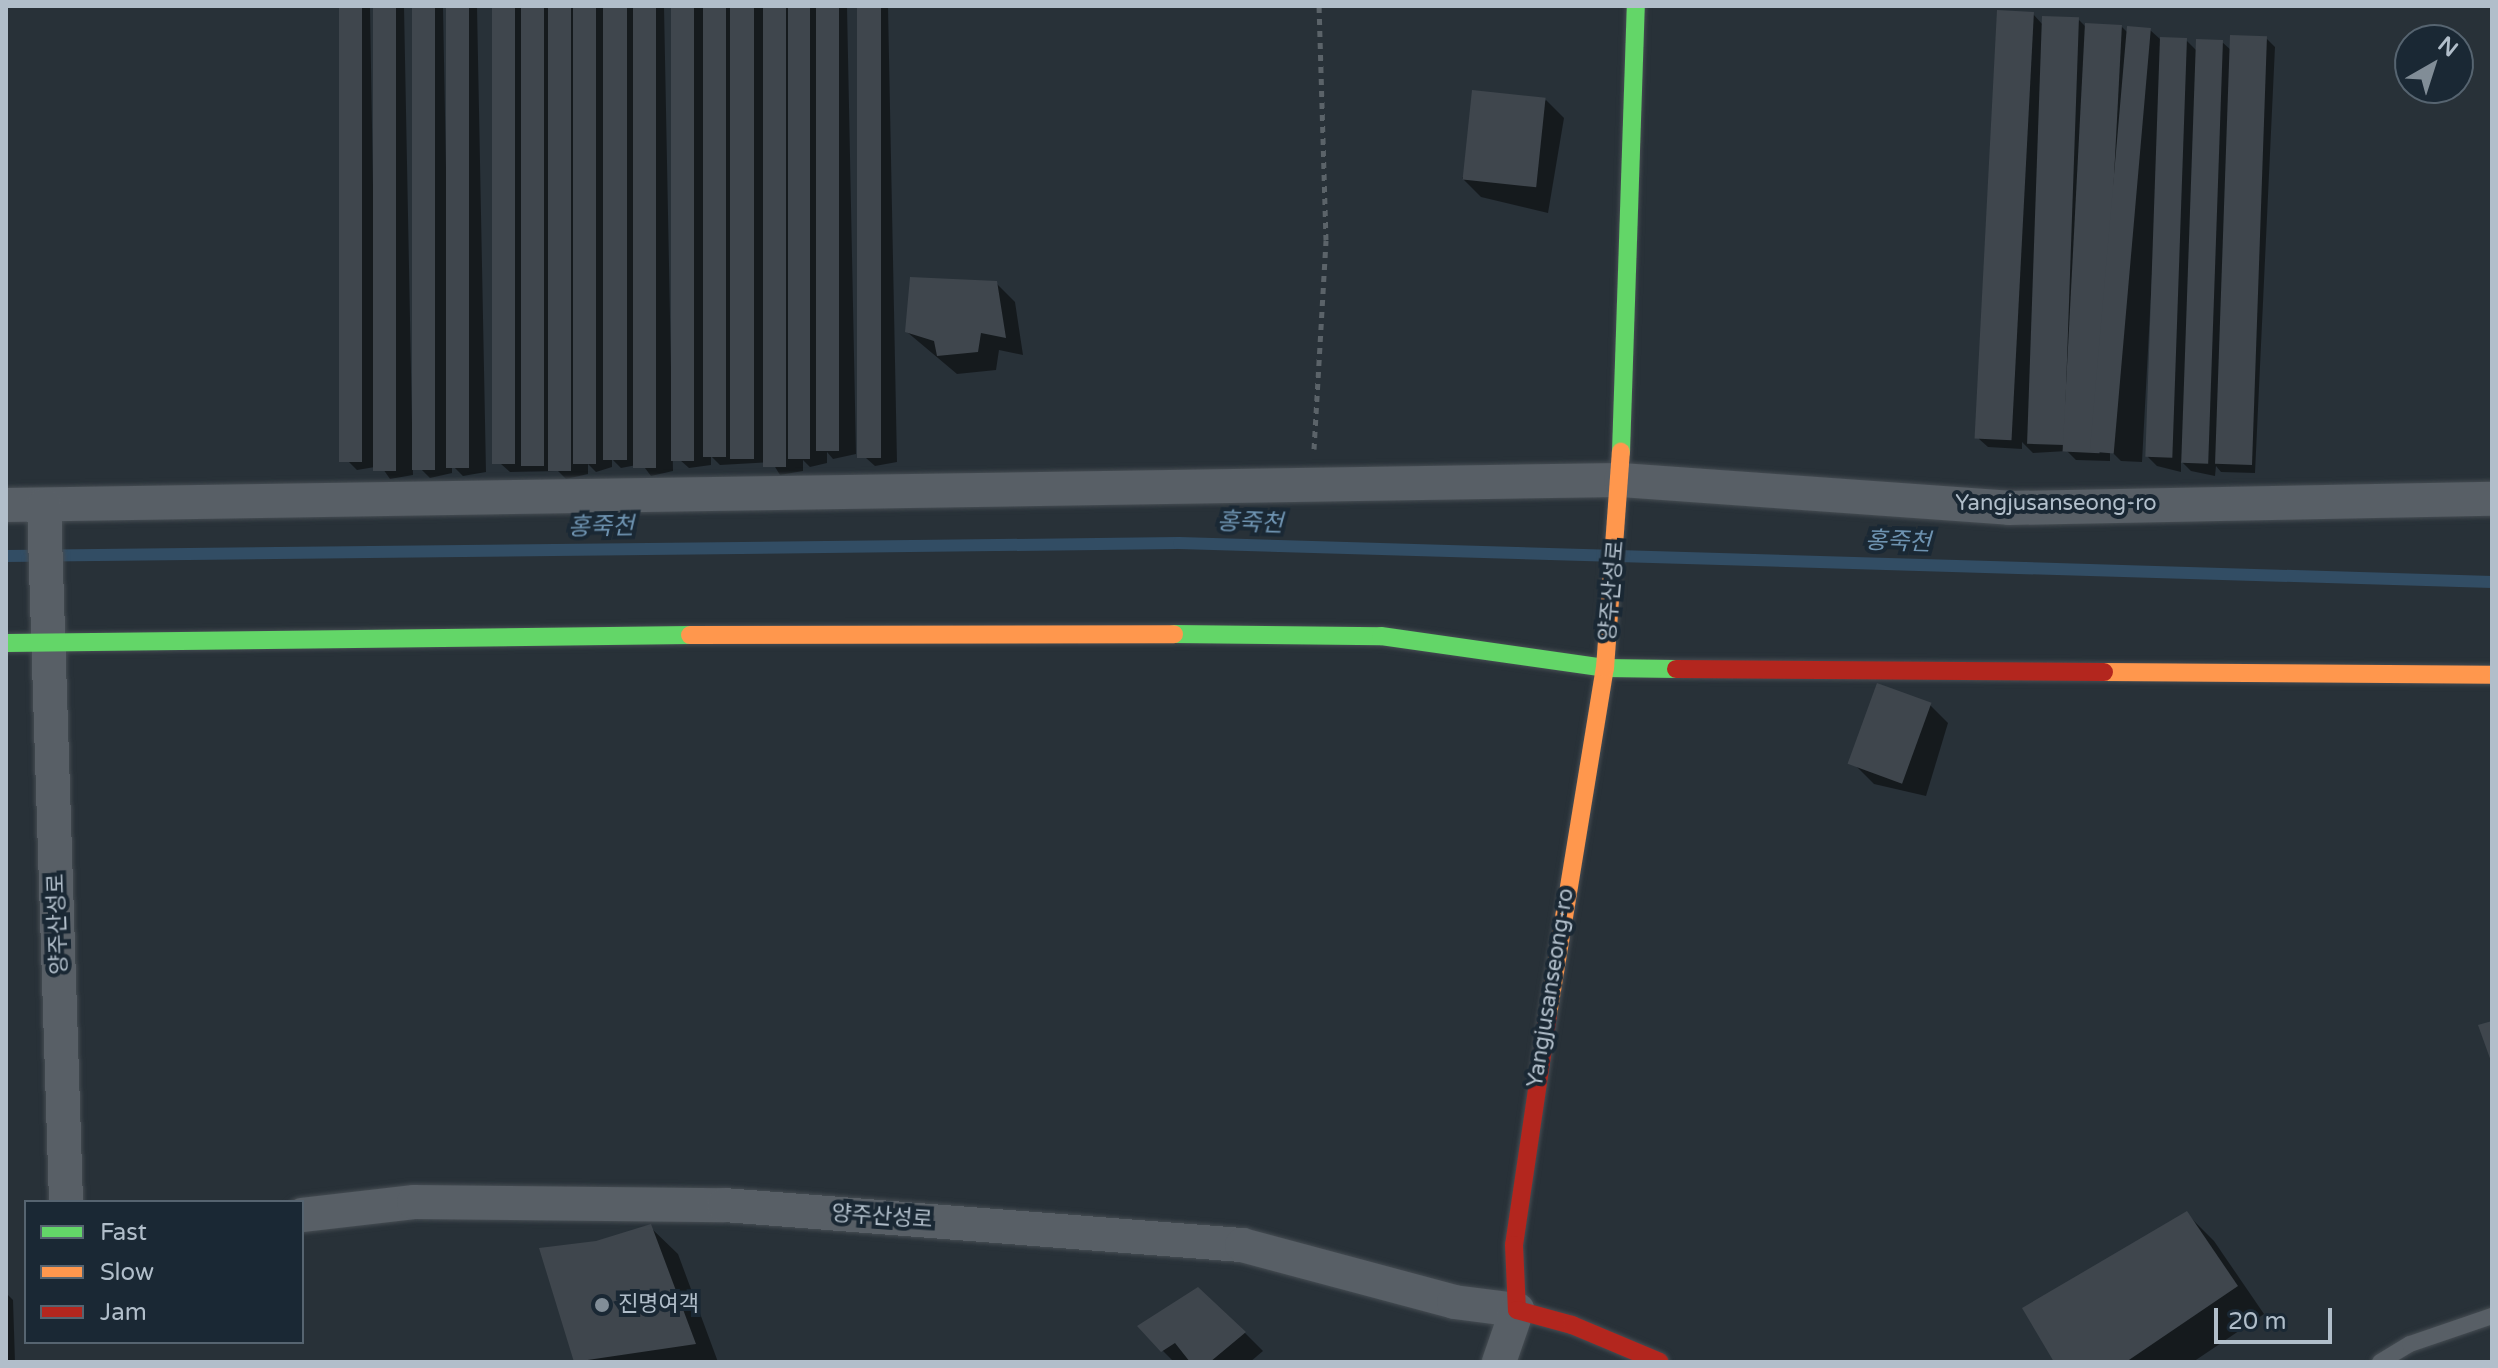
<!DOCTYPE html>
<meta charset="utf-8">
<style>
body{margin:0}
#map{position:relative;width:2498px;height:1368px;overflow:hidden;background:#283138;font-family:"Varela Round","Noto Sans KR",sans-serif}
div>[style]{position:absolute}
[style*='--x']{left:calc(var(--x)*1px);top:calc(var(--y)*1px);width:calc(var(--w)*1px);rotate:calc(var(--a)*1deg)}
.shadow>*{inset:0;background:#0007}
.stream>*{height:12px;margin:-6px;padding:0 6px;transform-origin:6px;border-radius:6px;background:#324d64}
.building>*{inset:0;background:#3f464d;transform-origin:0 0}
.path>*{height:5px;margin-top:-2.5px;transform-origin:0;background:repeating-linear-gradient(90deg,#5b6369 0 6px,transparent 0 12px)}
.roads{filter:drop-shadow(0 0 2px #464d53) drop-shadow(0 0 2px #464d53)}
.lane>*{height:16px;margin:-8px;padding:0 8px;transform-origin:8px;border-radius:8px;background:#585f66}
.street>*{height:34px;margin:-17px;padding:0 17px;transform-origin:17px;border-radius:17px;background:#585f66}
.fast>*{height:18px;margin:-9px;padding:0 9px;transform-origin:9px;border-radius:9px;background:#63d668}
.slow>*{height:18px;margin:-9px;padding:0 9px;transform-origin:9px;border-radius:9px;background:#ff974d}
.jam>*{height:18px;margin:-9px;padding:0 9px;transform-origin:9px;border-radius:9px;background:#b3261e}
.dots>*{width:22px;height:22px;translate:-50% -50%;box-sizing:border-box;border:4px solid #1a2834;border-radius:50%}
span{translate:-50% -50%;white-space:nowrap;text-align:center;line-height:1.15;-webkit-text-stroke:8px #1a2834;paint-order:stroke}
.street-label{font-size:22px;color:#b1beca}
.poi-label{font-size:22px;color:#b1beca}
.left{translate:0 -50%;text-align:left}
.water-label{font-size:24px;color:#6e93b1;font-style:italic}
.frame{position:absolute;inset:0;border:8px solid #b1beca;pointer-events:none}
.legend{position:absolute;left:24px;top:1200px;width:280px;height:144px;box-sizing:border-box;background:#1a2834;border:2px solid #566470;margin:0;padding:10px 14px;list-style:none;font-size:24px;color:#b1beca}
.legend li{display:flex;align-items:center;gap:16px;height:40px}
.legend b{width:40px;border:2px solid #566470}
.north{position:absolute;left:2394px;top:24px;width:80px;height:80px;box-sizing:border-box;background:#1a2834;border:2px solid #566470;border-radius:50%;rotate:39deg;font-size:22px;font-weight:700;line-height:32px;text-align:center;color:#b1beca}
.north::after{content:'';display:block;margin:auto;width:28px;height:36px;background:#818d97;clip-path:polygon(50% 0,100% 100%,50% 72%,0 100%)}
.scale{position:absolute;left:2214px;top:1308px;width:118px;height:36px;box-sizing:border-box;border:4px solid #b1beca;border-top:0;padding-left:10px;font-size:24px;line-height:28px;white-space:nowrap;color:#b1beca;-webkit-text-stroke:6px #1a2834;paint-order:stroke}
</style>
<div id="map">
<div class="shadow">
<div style="clip-path:polygon(341px 6px,370px 6px,373px 186px,375px 6px,404px 6px,413px 475px,390px 479px,381px 466px,357px 470px,348px 461px)"></div>
<div style="clip-path:polygon(414px 6px,443px 6px,446px 168px,448px 6px,477px 6px,486px 472px,463px 476px,452px 465px,452px 473px,430px 478px,421px 469px)"></div>
<div style="clip-path:polygon(494px 6px,664px 6px,673px 471px,651px 476px,642px 464px,621px 468px,612px 459px,612px 467px,596px 472px,588px 464px,588px 474px,566px 479px,558px 471px,510px 472px,501px 464px)"></div>
<div style="clip-path:polygon(673px 6px,847px 6px,856px 454px,833px 459px,827px 452px,827px 463px,810px 467px,803px 460px,803px 471px,780px 475px,772px 462px,720px 465px,711px 456px,711px 465px,689px 468px,680px 460px)"></div>
<div style="clip-path:polygon(859px 6px,888px 6px,897px 462px,875px 466px,866px 458px)"></div>
<div style="clip-path:polygon(2033px 14px,2043px 25px,2078px 19px,2087px 28px,2121px 26px,2129px 34px,2150px 30px,2160px 39px,2186px 40px,2197px 51px,2222px 42px,2232px 51px,2266px 38px,2275px 47px,2255px 473px,2221px 472px,2216px 466px,2215px 476px,2191px 471px,2181px 461px,2181px 472px,2157px 466px,2148px 457px,2156px 201px,2142px 462px,2121px 461px,2110px 450px,2110px 461px,2076px 460px,2067px 451px,2033px 453px,2022px 442px,2022px 449px,1988px 447px,1979px 439px)"></div>
<div style="clip-path:polygon(1546px 100px,1564px 118px,1548px 213px,1481px 197px,1462px 178px)"></div>
<div style="clip-path:polygon(996px 283px,1015px 302px,1023px 355px,999px 350px,996px 370px,957px 374px,907px 332px)"></div>
<div style="clip-path:polygon(1930px 705px,1948px 723px,1926px 796px,1874px 784px,1856px 766px)"></div>
<div style="clip-path:polygon(2187px 1214px,2214px 1241px,2264px 1314px,2193px 1362px,2056px 1362px)"></div>
<div style="clip-path:polygon(650px 1227px,678px 1254px,718px 1362px,576px 1362px,541px 1249px,597px 1243px)"></div>
<div style="clip-path:polygon(1197px 1289px,1245px 1333px,1263px 1351px,1250px 1362px,1174px 1362px,1162px 1350px)"></div>
<div style="clip-path:polygon(6px 1293px,13px 1300px,15px 1362px,6px 1362px)"></div>
</div>
<div class="stream">
<div style="--x:6;--y:556;--w:1173;--a:-0.63"></div>
<div style="--x:1179;--y:543;--w:1314;--a:1.7"></div>
</div>
<div class="building">
<div style="left:339px;top:6px;width:23px;height:456px"></div>
<div style="left:373px;top:6px;width:23px;height:465px"></div>
<div style="left:412px;top:6px;width:23px;height:464px"></div>
<div style="left:446px;top:6px;width:23px;height:462px"></div>
<div style="left:492px;top:6px;width:23px;height:458px"></div>
<div style="left:521px;top:6px;width:23px;height:460px"></div>
<div style="left:548px;top:6px;width:23px;height:465px"></div>
<div style="left:573px;top:6px;width:23px;height:458px"></div>
<div style="left:603px;top:6px;width:24px;height:454px"></div>
<div style="left:633px;top:6px;width:23px;height:462px"></div>
<div style="left:671px;top:6px;width:23px;height:455px"></div>
<div style="left:703px;top:6px;width:23px;height:451px"></div>
<div style="left:730px;top:6px;width:24px;height:453px"></div>
<div style="left:763px;top:6px;width:23px;height:461px"></div>
<div style="left:788px;top:6px;width:22px;height:453px"></div>
<div style="left:816px;top:6px;width:23px;height:445px"></div>
<div style="left:857px;top:6px;width:24px;height:452px"></div>
<div style="left:1997px;top:10px;width:37px;height:429px;rotate:3deg"></div>
<div style="left:2042px;top:16px;width:37px;height:428px;rotate:2deg"></div>
<div style="left:2085px;top:23px;width:37px;height:429px;rotate:3deg"></div>
<div style="left:2127px;top:26px;width:24px;height:427px;rotate:5deg"></div>
<div style="left:2230px;top:35px;width:37px;height:429px;rotate:2deg"></div>
<div style="left:2160px;top:37px;width:27px;height:420px;rotate:2deg"></div>
<div style="left:2196px;top:39px;width:27px;height:424px;rotate:2deg"></div>
<div style="left:1472px;top:90px;width:74px;height:90px;rotate:6deg"></div>
<div style="clip-path:polygon(910px 277px,997px 281px,1006px 338px,981px 333px,978px 352px,937px 356px,934px 341px,905px 332px)"></div>
<div style="left:1877px;top:683px;width:58px;height:86px;rotate:20deg"></div>
<div style="clip-path:polygon(2492px 1021px,2492px 1064px,2478px 1025px)"></div>
<div style="clip-path:polygon(2187px 1211px,2238px 1286px,2126px 1362px,2054px 1362px,2022px 1308px)"></div>
<div style="clip-path:polygon(651px 1224px,696px 1344px,574px 1362px,539px 1248px,596px 1241px)"></div>
<div style="clip-path:polygon(1198px 1287px,1246px 1332px,1210px 1362px,1190px 1362px,1175px 1343px,1161px 1352px,1137px 1326px)"></div>
</div>
<div class="path">
<div style="--x:1314;--y:449;--w:209;--a:-86.7"></div>
<div style="--x:1326;--y:240;--w:234;--a:-91.7"></div>
</div>
<div class="roads">
<div class="lane">
<div style="--x:2380;--y:1362;--w:35;--a:-31"></div>
<div style="--x:2410;--y:1344;--w:87;--a:-18.9"></div>
</div>
<div class="street">
<div style="--x:6;--y:505;--w:1615;--a:-0.89"></div>
<div style="--x:1621;--y:480;--w:389;--a:4.1"></div>
<div style="--x:2009;--y:508;--w:483;--a:-1.1"></div>
<div style="--x:44;--y:505;--w:697;--a:88.19"></div>
<div style="--x:302;--y:1215;--w:113;--a:-6.6"></div>
<div style="--x:414;--y:1202;--w:310;--a:0.6"></div>
<div style="--x:724;--y:1205;--w:520;--a:4.42"></div>
<div style="--x:1242;--y:1245;--w:220;--a:15"></div>
<div style="--x:1454;--y:1302;--w:64;--a:7.2"></div>
<div style="--x:1517;--y:1310;--w:55;--a:109.1"></div>
</div>
<div class="fast">
<div style="--x:1621;--y:452;--w:446;--a:-88.1"></div>
<div style="--x:1174;--y:634;--w:207;--a:0.6"></div>
<div style="--x:1381;--y:636;--w:226;--a:8.1"></div>
<div style="--x:1605;--y:668;--w:71;--a:0.8"></div>
<div style="--x:6;--y:643;--w:684;--a:-0.67"></div>
</div>
<div class="slow">
<div style="--x:690;--y:635;--w:484;--a:-0.1"></div>
<div style="--x:2104;--y:672;--w:388;--a:0.4"></div>
<div style="--x:1548;--y:1015;--w:352;--a:-80.7"></div>
<div style="--x:1605;--y:668;--w:217;--a:-85.8"></div>
</div>
<div class="jam">
<div style="--x:1676;--y:669;--w:428;--a:0.4"></div>
<div style="--x:1548;--y:1015;--w:232;--a:98.4"></div>
<div style="--x:1514;--y:1245;--w:65;--a:87.4"></div>
<div style="--x:1517;--y:1310;--w:57;--a:15.3"></div>
<div style="--x:1572;--y:1325;--w:95;--a:22.8"></div>
</div>
</div>
<div class="dots">
<div style="left:602px;top:1305px;background:#818d97"></div>
</div>
<div class="street-label">
<span style="left:2056px;top:504px">Yangjusanseong-ro</span>
<span style="left:1612px;top:591px;rotate:-85deg">양주산성로</span>
<span style="left:58px;top:924px;rotate:-92deg">양주산성로</span>
<span style="left:1551px;top:988px;rotate:-81deg">Yangjusanseong-ro</span>
<span style="left:882px;top:1217px;rotate:4deg">양주산성로</span>
</div>
<div class="poi-label">
<span class="left" style="left:618px;top:1305px">진명여객</span>
</div>
<div class="water-label">
<span style="left:1250px;top:523px;rotate:2deg">홍죽천</span>
<span style="left:601px;top:527px;rotate:-1deg">홍죽천</span>
<span style="left:1898px;top:542px;rotate:2deg">홍죽천</span>
</div>
<div class="frame"></div>
<ul class="legend">
<li><b style="height:10px;background:#63d668"></b>Fast</li>
<li><b style="height:10px;background:#ff974d"></b>Slow</li>
<li><b style="height:10px;background:#b3261e"></b>Jam</li>
</ul>
<div class="north">N</div>
<div class="scale">20 m</div>
</div>
